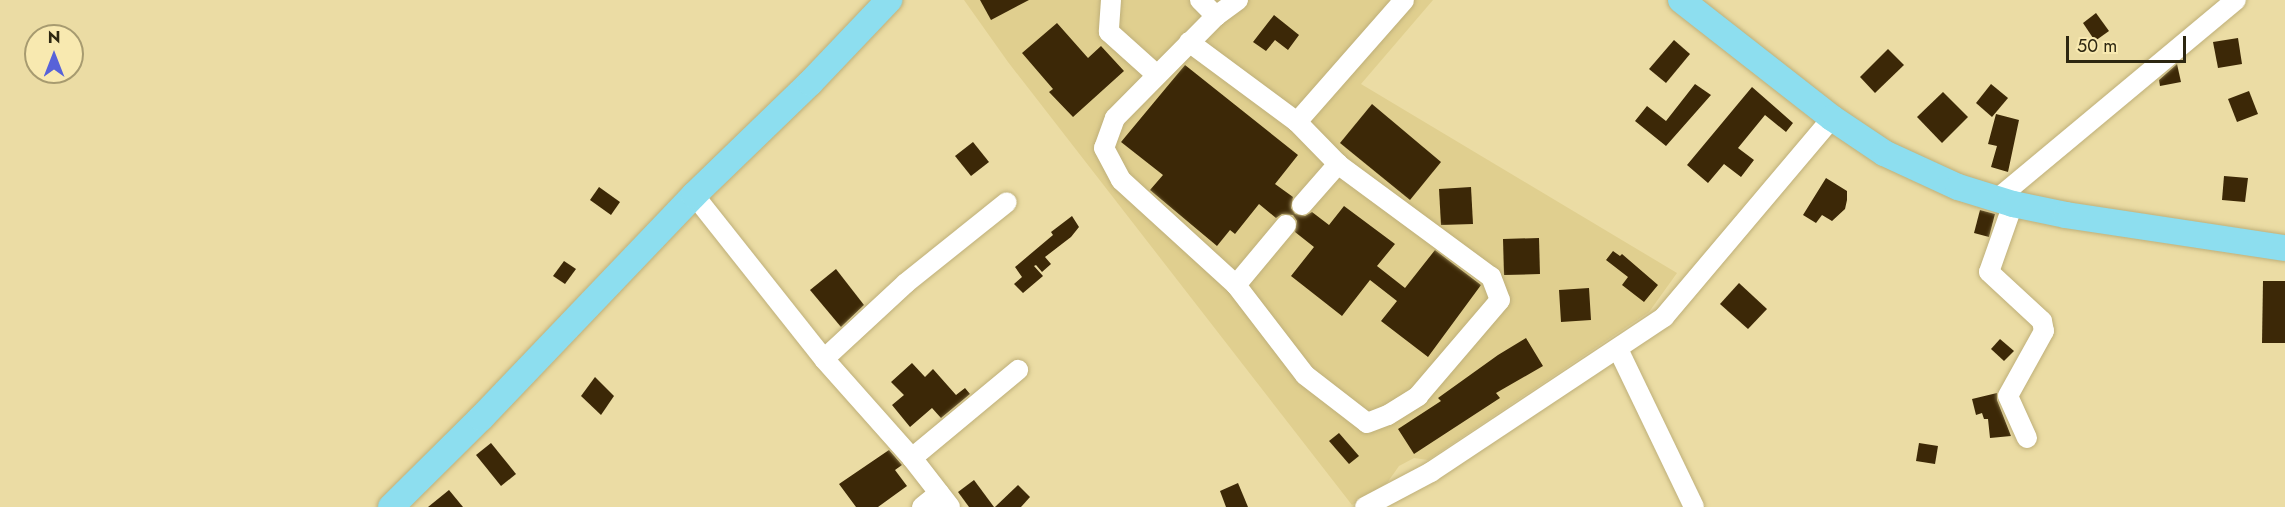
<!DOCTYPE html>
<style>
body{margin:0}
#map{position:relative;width:2285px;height:507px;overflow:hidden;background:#ebdca4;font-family:Jost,sans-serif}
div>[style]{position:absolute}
.built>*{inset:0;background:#e0cf8f}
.building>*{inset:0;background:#3c2807}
.roads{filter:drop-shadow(0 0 2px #beaf79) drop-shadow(0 0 2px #beaf79)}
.minor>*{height:20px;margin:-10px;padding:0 10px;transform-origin:10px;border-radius:10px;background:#fff}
.major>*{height:26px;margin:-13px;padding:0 13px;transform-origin:13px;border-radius:13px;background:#8ddeef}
span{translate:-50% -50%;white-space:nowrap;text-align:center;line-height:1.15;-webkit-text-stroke:6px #f8e9b0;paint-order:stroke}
.north{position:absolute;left:24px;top:24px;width:60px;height:60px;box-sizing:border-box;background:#f8e9b0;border:2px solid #a79b70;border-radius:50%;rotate:0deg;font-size:16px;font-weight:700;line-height:24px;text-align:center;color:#2d2711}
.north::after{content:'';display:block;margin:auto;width:21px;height:27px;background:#5762d9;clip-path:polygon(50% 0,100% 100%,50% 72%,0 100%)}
.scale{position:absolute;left:2066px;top:36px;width:120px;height:27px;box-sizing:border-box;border:3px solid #2d2711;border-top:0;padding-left:8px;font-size:18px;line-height:21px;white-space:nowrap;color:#2d2711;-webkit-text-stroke:4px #f8e9b0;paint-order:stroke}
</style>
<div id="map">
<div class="built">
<div style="clip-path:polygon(964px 0,1433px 0,1361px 84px,1677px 273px,1649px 312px,1428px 460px,1414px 458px,1399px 466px,1387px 483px,1352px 505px,1008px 62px)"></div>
</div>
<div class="building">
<div style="clip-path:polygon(980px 0,1029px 0,991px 20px)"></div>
<div style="clip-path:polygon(2096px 13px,2109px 31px,2095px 41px,2083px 23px)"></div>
<div style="clip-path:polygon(1274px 15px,1299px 35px,1288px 50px,1275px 40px,1266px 51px,1253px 42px)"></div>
<div style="clip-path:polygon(1057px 23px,1088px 58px,1101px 46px,1124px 71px,1073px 117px,1049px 92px,1053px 89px,1022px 53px)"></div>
<div style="clip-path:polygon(2238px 38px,2242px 64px,2218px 68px,2213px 42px)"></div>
<div style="clip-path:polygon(1674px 40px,1690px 54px,1666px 83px,1649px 69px)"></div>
<div style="clip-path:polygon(1888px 49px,1904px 65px,1875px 93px,1860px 77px)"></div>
<div style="clip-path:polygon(2177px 64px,2181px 82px,2160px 86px,2159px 80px)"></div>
<div style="clip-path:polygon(1185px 65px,1298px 155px,1275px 184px,1293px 197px,1291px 208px,1295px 214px,1305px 216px,1312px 212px,1329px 225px,1344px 206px,1395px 244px,1377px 266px,1405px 288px,1435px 250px,1481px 285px,1428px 357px,1381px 321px,1397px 301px,1370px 280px,1342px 316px,1291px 276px,1314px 247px,1295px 232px,1297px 221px,1293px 215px,1282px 214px,1276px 218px,1259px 204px,1235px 234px,1230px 230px,1217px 246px,1150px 190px,1163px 175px,1121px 142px)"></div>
<div style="clip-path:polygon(1695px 84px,1711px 95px,1666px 146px,1635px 121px,1647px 106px,1666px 121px)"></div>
<div style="clip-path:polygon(1991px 84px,2008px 98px,1992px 117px,1976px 103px)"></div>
<div style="clip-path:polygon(1752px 87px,1793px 123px,1786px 132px,1765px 115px,1738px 148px,1754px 160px,1741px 177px,1724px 164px,1708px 183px,1687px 165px)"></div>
<div style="clip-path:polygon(2249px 91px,2258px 114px,2237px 122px,2228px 99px)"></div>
<div style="clip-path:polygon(1943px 92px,1968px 117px,1942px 143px,1917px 117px)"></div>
<div style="clip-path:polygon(1372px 104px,1441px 162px,1410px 200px,1340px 143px)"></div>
<div style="clip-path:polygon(1996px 114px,2019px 120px,2008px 172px,1991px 167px,1997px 146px,1988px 144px)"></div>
<div style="clip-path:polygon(973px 142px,989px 162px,971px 176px,955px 156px)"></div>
<div style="clip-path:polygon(2224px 176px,2248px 178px,2245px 202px,2222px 200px)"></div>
<div style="clip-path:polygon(1826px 178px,1847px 191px,1847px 200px,1845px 209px,1832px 221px,1822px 215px,1816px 223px,1803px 215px)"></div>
<div style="clip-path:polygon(599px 187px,620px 202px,611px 215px,590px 200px)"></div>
<div style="clip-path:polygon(1471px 187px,1473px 224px,1441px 225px,1439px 189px)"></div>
<div style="clip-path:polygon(1980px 210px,1995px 214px,1989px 237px,1974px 233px)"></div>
<div style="clip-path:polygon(1072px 216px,1079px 227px,1071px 237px,1045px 257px,1051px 264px,1042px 272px,1036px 265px,1034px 266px,1043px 276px,1023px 293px,1014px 284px,1022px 277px,1015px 267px,1053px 235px,1051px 232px)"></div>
<div style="clip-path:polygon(1539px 238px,1540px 274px,1504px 275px,1503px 239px)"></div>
<div style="clip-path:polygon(1613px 251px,1620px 256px,1622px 254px,1658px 285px,1644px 302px,1622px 285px,1628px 277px,1606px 260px)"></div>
<div style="clip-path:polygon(564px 261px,576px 269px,565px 284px,553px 276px)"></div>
<div style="clip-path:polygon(836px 269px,864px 305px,841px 327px,810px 290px)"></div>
<div style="clip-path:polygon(2263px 281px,2285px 281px,2285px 343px,2262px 343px)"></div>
<div style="clip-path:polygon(1739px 283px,1767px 309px,1748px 329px,1720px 304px)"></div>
<div style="clip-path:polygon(1589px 288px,1591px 320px,1561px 322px,1559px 290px)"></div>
<div style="clip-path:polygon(1526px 338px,1543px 366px,1496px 393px,1500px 398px,1414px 454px,1398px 429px,1441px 401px,1438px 398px,1498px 355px)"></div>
<div style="clip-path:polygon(2000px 339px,2014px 351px,2004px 361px,1991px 349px)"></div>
<div style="clip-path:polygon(912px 363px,925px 377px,933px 369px,956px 395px,965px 388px,970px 394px,941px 418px,932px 408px,910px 427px,892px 405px,904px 395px,891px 382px)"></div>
<div style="clip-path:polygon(595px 377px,614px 396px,601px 415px,581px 396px)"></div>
<div style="clip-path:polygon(1997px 393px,1997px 400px,2011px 436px,1990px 438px,1988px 419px,1984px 419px,1982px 413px,1976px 415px,1972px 399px)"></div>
<div style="clip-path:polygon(1339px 433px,1359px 456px,1349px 464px,1329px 441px)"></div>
<div style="clip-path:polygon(491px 443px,516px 474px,501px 486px,476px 455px)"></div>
<div style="clip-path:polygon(1919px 443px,1938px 446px,1935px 464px,1916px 461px)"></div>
<div style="clip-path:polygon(889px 450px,902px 465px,895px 470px,907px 486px,878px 507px,856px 507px,839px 484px)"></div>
<div style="clip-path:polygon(974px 480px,994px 507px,969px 507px,958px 492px)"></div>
<div style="clip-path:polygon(1238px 483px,1248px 507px,1226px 507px,1220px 491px)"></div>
<div style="clip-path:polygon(1018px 485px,1030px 497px,1021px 507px,995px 507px)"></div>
<div style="clip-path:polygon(449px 490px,463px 507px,428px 507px)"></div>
</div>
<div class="roads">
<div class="minor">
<div style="left:1111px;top:0;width:32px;rotate:94deg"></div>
<div style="left:1109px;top:32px;width:64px;rotate:41.9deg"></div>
<div style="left:1200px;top:0;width:23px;rotate:45deg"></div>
<div style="left:1238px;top:0;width:27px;rotate:144deg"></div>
<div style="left:1216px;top:16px;width:144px;rotate:134.7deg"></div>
<div style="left:1115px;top:118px;width:32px;rotate:110deg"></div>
<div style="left:1104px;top:148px;width:36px;rotate:62deg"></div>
<div style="left:1121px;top:180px;width:156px;rotate:42.4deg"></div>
<div style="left:1236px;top:285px;width:113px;rotate:52.5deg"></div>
<div style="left:1305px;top:375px;width:78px;rotate:37.7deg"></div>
<div style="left:1367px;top:423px;width:22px;rotate:-21deg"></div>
<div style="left:1388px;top:415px;width:36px;rotate:-32deg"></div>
<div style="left:1418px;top:396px;width:126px;rotate:-49.5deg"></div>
<div style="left:1500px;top:300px;width:25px;rotate:-111deg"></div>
<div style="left:1491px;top:277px;width:190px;rotate:-143.6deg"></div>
<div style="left:1338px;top:164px;width:59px;rotate:-134.3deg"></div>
<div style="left:1189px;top:42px;width:134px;rotate:36.5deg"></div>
<div style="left:1297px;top:122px;width:162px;rotate:-48.7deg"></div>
<div style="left:694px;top:195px;width:209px;rotate:51.6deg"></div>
<div style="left:824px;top:359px;width:132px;rotate:48.4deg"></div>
<div style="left:912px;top:458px;width:62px;rotate:52.2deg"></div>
<div style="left:1997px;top:199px;width:311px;rotate:-39.8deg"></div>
<div style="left:2013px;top:204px;width:72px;rotate:109.4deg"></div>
<div style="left:1989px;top:272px;width:72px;rotate:42.8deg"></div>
<div style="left:2042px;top:321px;width:10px;rotate:79deg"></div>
<div style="left:2044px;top:331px;width:74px;rotate:119deg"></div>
<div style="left:2008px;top:396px;width:46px;rotate:65.7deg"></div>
<div style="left:1302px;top:205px;width:55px;rotate:-48.7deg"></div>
<div style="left:1236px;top:285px;width:78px;rotate:-50.2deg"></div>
<div style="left:1618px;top:349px;width:175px;rotate:64.3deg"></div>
<div style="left:824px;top:359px;width:112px;rotate:-42.8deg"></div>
<div style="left:906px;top:283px;width:129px;rotate:-38.7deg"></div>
<div style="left:912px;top:458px;width:138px;rotate:-39.7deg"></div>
<div style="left:922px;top:507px;width:22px;rotate:-39deg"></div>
<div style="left:1365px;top:507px;width:75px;rotate:-27.9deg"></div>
<div style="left:1431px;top:472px;width:280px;rotate:-33.6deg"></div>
<div style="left:1664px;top:317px;width:260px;rotate:-49.8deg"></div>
</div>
<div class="major">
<div style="left:1681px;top:0;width:192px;rotate:38deg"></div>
<div style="left:1832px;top:118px;width:63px;rotate:33.9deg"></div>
<div style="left:1884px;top:153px;width:81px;rotate:24.7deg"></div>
<div style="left:1958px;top:187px;width:58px;rotate:17.2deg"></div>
<div style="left:2013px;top:204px;width:54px;rotate:11.7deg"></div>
<div style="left:2066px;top:215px;width:221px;rotate:8.6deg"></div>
<div style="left:391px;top:507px;width:127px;rotate:-44.7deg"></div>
<div style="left:481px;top:418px;width:308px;rotate:-46.3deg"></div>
<div style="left:694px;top:195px;width:161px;rotate:-44deg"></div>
<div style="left:810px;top:83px;width:115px;rotate:-46.4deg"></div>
</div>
</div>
<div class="north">N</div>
<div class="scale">50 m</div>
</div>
